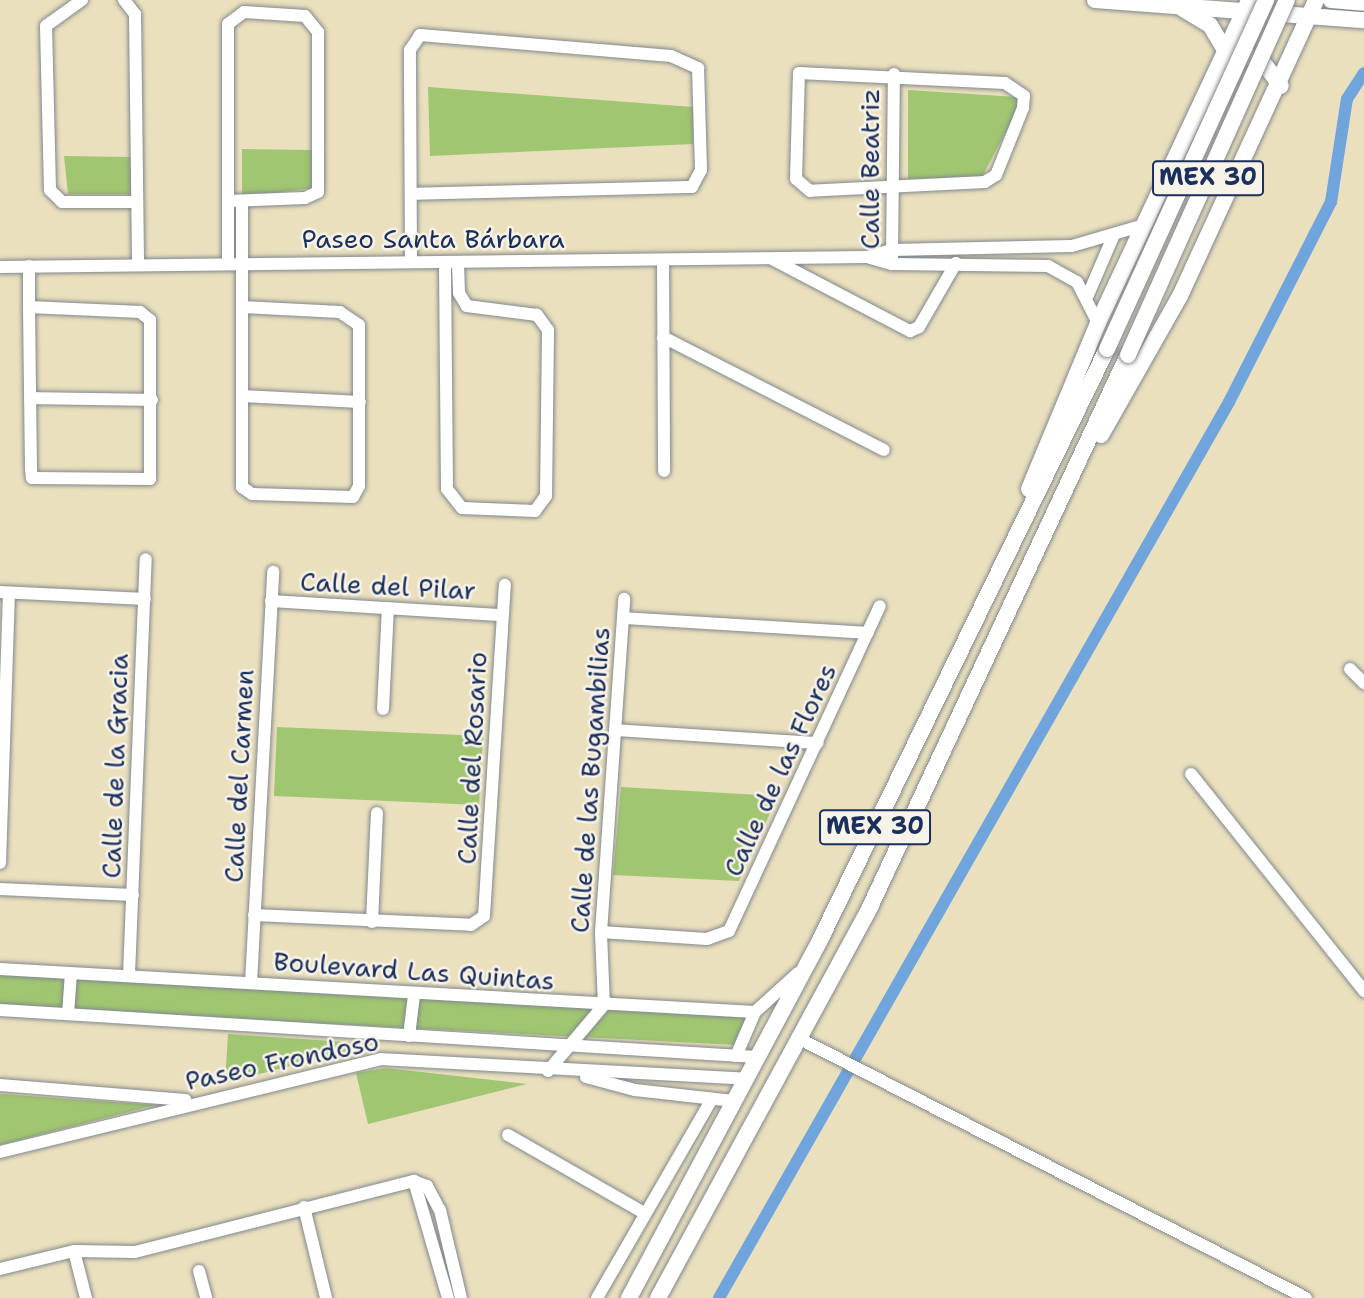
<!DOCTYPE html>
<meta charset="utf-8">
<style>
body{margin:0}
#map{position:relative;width:1364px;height:1298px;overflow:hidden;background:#eae0bd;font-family:"Shantell Sans",sans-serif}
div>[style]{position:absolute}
.green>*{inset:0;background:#a0c671}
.canal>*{height:12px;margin:-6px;padding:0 6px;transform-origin:6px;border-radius:6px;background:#70a4dc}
.roads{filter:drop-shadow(0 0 2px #82888e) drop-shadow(0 0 2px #82888e)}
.minor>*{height:12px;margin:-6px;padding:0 6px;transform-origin:6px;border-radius:6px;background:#fff}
.major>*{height:16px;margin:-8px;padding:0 8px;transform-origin:8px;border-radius:8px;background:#fff}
.bridges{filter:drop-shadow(0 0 2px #82888e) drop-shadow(0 0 2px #82888e)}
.major-bridge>*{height:16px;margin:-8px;padding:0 8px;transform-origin:8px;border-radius:8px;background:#fff}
span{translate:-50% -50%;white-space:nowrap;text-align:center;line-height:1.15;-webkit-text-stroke:5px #f7f3e8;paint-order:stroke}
.shield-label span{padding:2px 5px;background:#f7f3e8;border:2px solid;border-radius:5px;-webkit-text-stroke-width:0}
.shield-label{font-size:24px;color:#1b2f5e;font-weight:700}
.street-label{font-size:26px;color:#1b2f5e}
</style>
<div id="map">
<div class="green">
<div style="clip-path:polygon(428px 87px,693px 107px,693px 144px,430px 156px)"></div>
<div style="clip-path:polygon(908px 90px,1017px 97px,1018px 109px,982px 177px,908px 179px)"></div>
<div style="clip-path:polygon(242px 149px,313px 150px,313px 188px,242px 197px)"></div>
<div style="clip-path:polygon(64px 156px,132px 157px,132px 194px,68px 194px)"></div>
<div style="clip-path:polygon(277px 727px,483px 736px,479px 805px,274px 796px)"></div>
<div style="clip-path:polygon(621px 787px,778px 796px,739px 881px,613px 875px)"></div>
<div style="clip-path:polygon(0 973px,747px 1016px,737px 1045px,0 1007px)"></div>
<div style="clip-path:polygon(228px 1034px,374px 1044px,225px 1083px)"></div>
<div style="clip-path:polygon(386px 1068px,527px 1084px,368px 1124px,356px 1073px)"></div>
<div style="clip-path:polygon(0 1094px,155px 1105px,0 1145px)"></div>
</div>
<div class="canal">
<div style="left:719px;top:1298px;width:1031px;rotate:-60.35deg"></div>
<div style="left:1229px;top:402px;width:225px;rotate:-63deg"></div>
<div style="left:1331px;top:202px;width:104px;rotate:-81.2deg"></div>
<div style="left:1347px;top:99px;width:31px;rotate:-57deg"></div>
</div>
<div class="roads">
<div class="minor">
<div style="left:82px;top:0;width:44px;rotate:144.2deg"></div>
<div style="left:46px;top:26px;width:164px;rotate:88.6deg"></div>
<div style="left:50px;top:190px;width:17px;rotate:45deg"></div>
<div style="left:62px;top:202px;width:75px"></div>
<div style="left:124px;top:0;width:18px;rotate:52deg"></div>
<div style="left:135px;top:14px;width:251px;rotate:89.3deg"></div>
<div style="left:799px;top:73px;width:206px;rotate:2.8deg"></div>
<div style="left:1005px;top:83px;width:23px;rotate:34deg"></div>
<div style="left:1024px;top:96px;width:12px;rotate:95deg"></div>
<div style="left:1023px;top:108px;width:72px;rotate:111.9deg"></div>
<div style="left:996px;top:175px;width:13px;rotate:148deg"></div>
<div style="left:985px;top:182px;width:175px;rotate:177.1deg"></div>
<div style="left:810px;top:191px;width:18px;rotate:-139deg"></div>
<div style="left:796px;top:179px;width:106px;rotate:-88.4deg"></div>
<div style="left:242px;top:201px;width:286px;rotate:90deg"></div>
<div style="left:242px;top:487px;width:12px;rotate:35deg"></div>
<div style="left:252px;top:494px;width:101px;rotate:1.7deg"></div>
<div style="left:353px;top:497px;width:13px;rotate:-61deg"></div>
<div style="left:359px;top:486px;width:161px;rotate:-90deg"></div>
<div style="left:359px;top:325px;width:23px;rotate:-146deg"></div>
<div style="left:340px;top:312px;width:98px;rotate:-177.1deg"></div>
<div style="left:867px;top:257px;width:26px;rotate:16deg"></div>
<div style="left:892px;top:264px;width:156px;rotate:0.7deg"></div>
<div style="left:1048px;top:266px;width:33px;rotate:29deg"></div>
<div style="left:1077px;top:282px;width:46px;rotate:62.9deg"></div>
<div style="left:892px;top:257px;width:183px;rotate:-89.4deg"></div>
<div style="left:772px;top:259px;width:156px;rotate:27.6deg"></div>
<div style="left:910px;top:331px;width:10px;rotate:-24deg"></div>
<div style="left:919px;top:327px;width:74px;rotate:-60deg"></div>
<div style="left:663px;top:260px;width:211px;rotate:89.7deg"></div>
<div style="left:411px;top:262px;width:212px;rotate:-90.3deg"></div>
<div style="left:410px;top:50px;width:18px;rotate:-56deg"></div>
<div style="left:420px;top:35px;width:252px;rotate:4.8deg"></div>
<div style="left:671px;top:56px;width:30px;rotate:24deg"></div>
<div style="left:698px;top:68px;width:102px;rotate:88.3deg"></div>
<div style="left:701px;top:170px;width:19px;rotate:118deg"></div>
<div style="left:692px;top:187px;width:281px;rotate:178.6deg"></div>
<div style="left:445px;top:262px;width:227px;rotate:89.5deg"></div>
<div style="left:447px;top:489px;width:24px;rotate:52deg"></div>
<div style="left:462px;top:508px;width:73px;rotate:2.4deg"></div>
<div style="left:535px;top:511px;width:19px;rotate:-54deg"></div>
<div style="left:546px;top:496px;width:166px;rotate:-89.3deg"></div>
<div style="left:548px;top:330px;width:19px;rotate:-126deg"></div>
<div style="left:537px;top:315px;width:71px;rotate:-172.7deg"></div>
<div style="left:467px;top:306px;width:15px;rotate:-122deg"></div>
<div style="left:459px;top:293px;width:31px;rotate:-92deg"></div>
<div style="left:228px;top:263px;width:239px;rotate:-90deg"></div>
<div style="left:228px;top:24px;width:20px;rotate:-37deg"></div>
<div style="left:244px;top:12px;width:61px;rotate:3.8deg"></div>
<div style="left:305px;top:16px;width:21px;rotate:51deg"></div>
<div style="left:318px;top:32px;width:160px;rotate:90deg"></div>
<div style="left:318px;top:192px;width:14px;rotate:155deg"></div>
<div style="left:305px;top:198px;width:77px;rotate:177.8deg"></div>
<div style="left:29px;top:266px;width:41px;rotate:90deg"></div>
<div style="left:29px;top:307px;width:162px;rotate:89.3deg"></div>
<div style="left:31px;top:469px;width:9px;rotate:84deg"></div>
<div style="left:32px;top:478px;width:118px;rotate:0.5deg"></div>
<div style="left:150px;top:479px;width:159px;rotate:-90deg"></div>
<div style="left:150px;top:320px;width:13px;rotate:-141deg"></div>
<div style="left:140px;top:312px;width:111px;rotate:-177.4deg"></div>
<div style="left:0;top:267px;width:867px;rotate:-0.66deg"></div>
<div style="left:867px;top:257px;width:26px;rotate:-16deg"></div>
<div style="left:892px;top:250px;width:180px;rotate:-1.3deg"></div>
<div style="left:1072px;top:246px;width:75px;rotate:-16.3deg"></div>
<div style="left:1088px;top:295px;width:63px;rotate:-66.7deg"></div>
<div style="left:663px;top:337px;width:248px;rotate:27.1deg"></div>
<div style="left:242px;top:396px;width:118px;rotate:2.9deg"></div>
<div style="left:30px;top:398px;width:122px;rotate:0.9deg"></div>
<div style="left:0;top:592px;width:145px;rotate:2.8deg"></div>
<div style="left:271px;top:601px;width:232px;rotate:3.5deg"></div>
<div style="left:623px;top:618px;width:245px;rotate:3.5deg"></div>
<div style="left:1350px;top:669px;width:20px;rotate:45deg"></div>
<div style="left:383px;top:709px;width:101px;rotate:-87.2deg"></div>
<div style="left:615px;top:730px;width:203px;rotate:3.7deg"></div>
<div style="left:1191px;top:774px;width:278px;rotate:51.4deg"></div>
<div style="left:0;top:863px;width:270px;rotate:-88.1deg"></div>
<div style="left:0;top:889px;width:133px;rotate:2.6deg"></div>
<div style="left:254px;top:915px;width:217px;rotate:2.6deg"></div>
<div style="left:471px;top:925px;width:16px;rotate:-35deg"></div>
<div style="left:484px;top:916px;width:332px;rotate:-86.4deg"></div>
<div style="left:372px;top:922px;width:109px;rotate:-87.4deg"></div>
<div style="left:601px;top:932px;width:106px;rotate:3.8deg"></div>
<div style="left:707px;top:939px;width:23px;rotate:-20deg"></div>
<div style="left:729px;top:931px;width:358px;rotate:-65.1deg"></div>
<div style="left:0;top:969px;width:756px;rotate:3.26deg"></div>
<div style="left:755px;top:1012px;width:58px;rotate:-42.2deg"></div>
<div style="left:129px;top:975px;width:416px;rotate:-87.7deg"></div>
<div style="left:251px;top:983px;width:412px;rotate:-86.9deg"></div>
<div style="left:0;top:1010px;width:758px;rotate:3.55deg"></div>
<div style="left:68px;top:1014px;width:41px;rotate:-85.8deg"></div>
<div style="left:409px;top:1036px;width:41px;rotate:-83deg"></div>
<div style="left:802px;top:1040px;width:566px;rotate:27.11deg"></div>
<div style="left:736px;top:1056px;width:48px;rotate:-66.6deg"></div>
<div style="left:548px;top:1071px;width:87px;rotate:-49.7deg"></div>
<div style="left:604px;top:1005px;width:73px;rotate:-92.4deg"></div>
<div style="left:601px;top:932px;width:334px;rotate:-86deg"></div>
<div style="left:586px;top:1077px;width:51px;rotate:14.9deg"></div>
<div style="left:635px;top:1090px;width:99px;rotate:6.4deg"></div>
<div style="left:0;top:1085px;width:186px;rotate:4.6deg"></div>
<div style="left:508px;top:1135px;width:157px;rotate:29.8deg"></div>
<div style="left:0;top:1152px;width:392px;rotate:-13.7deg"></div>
<div style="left:381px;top:1059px;width:365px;rotate:3.1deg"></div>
<div style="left:414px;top:1181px;width:122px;rotate:73.8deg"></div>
<div style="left:304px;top:1207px;width:94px;rotate:76.4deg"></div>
<div style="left:74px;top:1251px;width:49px;rotate:75.7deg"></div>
<div style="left:0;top:1269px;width:76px;rotate:-13.7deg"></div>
<div style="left:74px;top:1251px;width:61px;rotate:0.9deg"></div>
<div style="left:135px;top:1252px;width:288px;rotate:-14.3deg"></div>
<div style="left:414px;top:1181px;width:14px;rotate:21deg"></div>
<div style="left:427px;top:1186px;width:27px;rotate:62deg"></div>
<div style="left:440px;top:1210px;width:90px;rotate:76.6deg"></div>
<div style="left:199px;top:1271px;width:28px;rotate:75deg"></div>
<div style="left:597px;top:1298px;width:230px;rotate:-60deg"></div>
</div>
<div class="major">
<div style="left:1095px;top:0;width:270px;rotate:4.3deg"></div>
<div style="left:1331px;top:0;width:33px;rotate:5deg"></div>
<div style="left:1183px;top:9px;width:31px;rotate:31deg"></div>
<div style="left:1210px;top:25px;width:33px;rotate:59deg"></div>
<div style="left:1230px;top:58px;width:29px;rotate:-2deg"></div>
<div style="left:1259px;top:57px;width:36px;rotate:53deg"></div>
<div style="left:1101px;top:435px;width:160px;rotate:-60.4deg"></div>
<div style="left:1180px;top:296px;width:326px;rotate:-65.3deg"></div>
<div style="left:1029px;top:489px;width:180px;rotate:-67.4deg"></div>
<div style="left:1098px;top:323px;width:357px;rotate:-64.9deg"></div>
<div style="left:629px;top:1298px;width:408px;rotate:-61.9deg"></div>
<div style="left:821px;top:938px;width:655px;rotate:-64.1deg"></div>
<div style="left:658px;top:1298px;width:445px;rotate:-61.5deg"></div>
<div style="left:870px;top:907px;width:609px;rotate:-64.95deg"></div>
</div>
</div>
<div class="bridges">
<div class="major-bridge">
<div style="left:1107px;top:349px;width:384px;rotate:-65.5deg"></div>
<div style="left:1128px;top:355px;width:389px;rotate:-65.9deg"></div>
</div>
</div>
<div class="shield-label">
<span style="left:1208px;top:178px">MEX 30</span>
<span style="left:875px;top:827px">MEX 30</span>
</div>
<div class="street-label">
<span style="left:870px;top:169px;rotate:-90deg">Calle Beatriz</span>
<span style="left:433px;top:239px">Paseo Santa Bárbara</span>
<span style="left:388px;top:586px;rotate:3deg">Calle del Pilar</span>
<span style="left:472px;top:758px;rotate:-87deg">Calle del Rosario</span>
<span style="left:115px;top:766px;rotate:-88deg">Calle de la Gracia</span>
<span style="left:780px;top:770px;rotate:-65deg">Calle de las Flores</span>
<span style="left:239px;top:776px;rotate:-87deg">Calle del Carmen</span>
<span style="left:590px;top:780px;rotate:-86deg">Calle de las Bugambilias</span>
<span style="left:414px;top:971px;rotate:4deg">Boulevard Las Quintas</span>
<span style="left:282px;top:1061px;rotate:-12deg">Paseo Frondoso</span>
</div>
</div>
